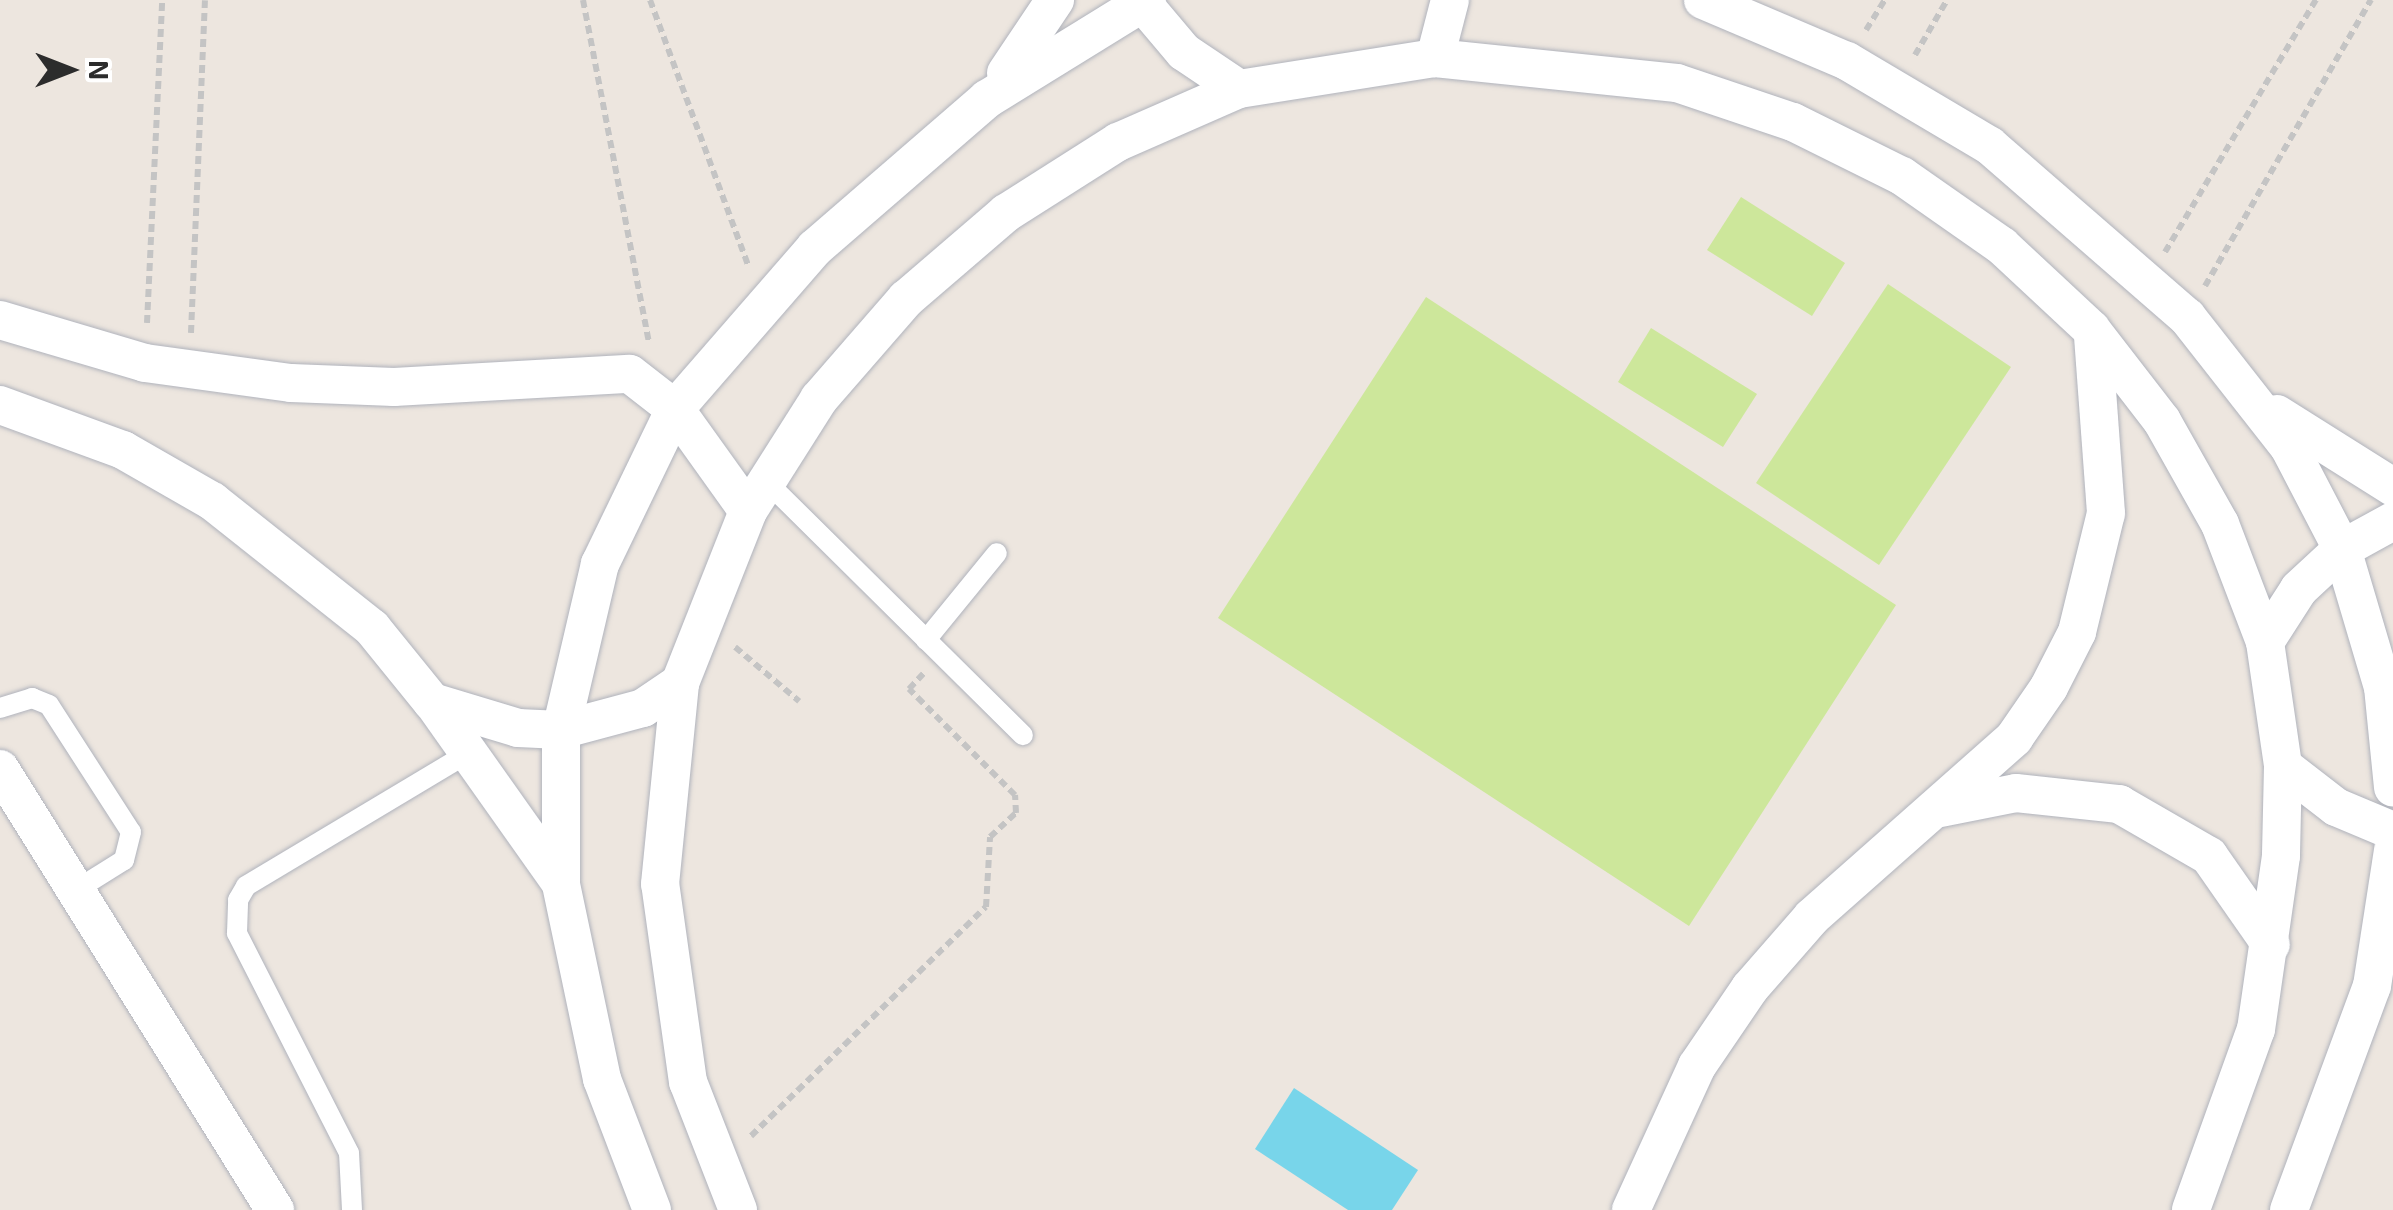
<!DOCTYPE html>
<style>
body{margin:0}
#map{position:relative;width:2393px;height:1210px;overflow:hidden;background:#ede6df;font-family:"Exo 2",sans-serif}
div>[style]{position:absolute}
.pitch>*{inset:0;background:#cde79b}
.water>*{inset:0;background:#78d5ea}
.path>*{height:6px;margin-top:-3px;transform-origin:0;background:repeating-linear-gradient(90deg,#c4c4c4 0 8px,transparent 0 13px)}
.roads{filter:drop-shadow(0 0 2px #b0b3bc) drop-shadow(0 0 2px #b0b3bc)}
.lane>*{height:20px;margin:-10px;padding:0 10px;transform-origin:10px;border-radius:10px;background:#fff}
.street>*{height:38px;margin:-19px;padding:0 19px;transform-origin:19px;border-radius:19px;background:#fff}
span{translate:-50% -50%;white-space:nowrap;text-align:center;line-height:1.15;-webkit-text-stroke:10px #fff;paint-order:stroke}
.north{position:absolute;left:20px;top:20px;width:100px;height:100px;-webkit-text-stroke:8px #fff;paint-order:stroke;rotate:90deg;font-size:28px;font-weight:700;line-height:40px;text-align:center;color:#2c2c2c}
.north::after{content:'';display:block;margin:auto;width:35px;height:45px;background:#2c2c2c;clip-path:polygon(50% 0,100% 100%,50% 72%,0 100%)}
</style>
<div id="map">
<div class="pitch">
<div style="clip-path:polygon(1741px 197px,1845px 263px,1812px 316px,1707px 250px)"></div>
<div style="clip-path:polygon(1888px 284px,2011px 367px,1879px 565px,1756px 483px)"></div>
<div style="clip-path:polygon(1426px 297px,1896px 605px,1689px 926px,1218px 618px)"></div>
<div style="clip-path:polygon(1651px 328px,1757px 394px,1723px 447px,1618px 382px)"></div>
</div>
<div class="water">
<div style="clip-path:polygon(1294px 1088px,1418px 1170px,1392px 1210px,1348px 1210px,1255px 1149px)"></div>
</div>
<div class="path">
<div style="left:583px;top:0;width:348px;rotate:79.1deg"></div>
<div style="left:650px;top:0;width:283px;rotate:69.7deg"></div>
<div style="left:1866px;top:30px;width:36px;rotate:-58deg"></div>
<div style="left:1915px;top:55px;width:64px;rotate:-59.8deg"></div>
<div style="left:2165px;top:252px;width:294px;rotate:-59.1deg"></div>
<div style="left:2205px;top:286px;width:331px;rotate:-59.9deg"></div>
<div style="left:147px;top:323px;width:323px;rotate:-87.3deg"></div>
<div style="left:191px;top:333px;width:333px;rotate:-87.6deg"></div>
<div style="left:735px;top:647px;width:84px;rotate:40.2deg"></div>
<div style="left:751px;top:1136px;width:328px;rotate:-44.3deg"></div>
<div style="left:986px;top:907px;width:70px;rotate:-86.7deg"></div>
<div style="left:990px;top:837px;width:35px;rotate:-43deg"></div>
<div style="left:1016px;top:813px;width:18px;rotate:-93deg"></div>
<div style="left:1015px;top:795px;width:150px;rotate:-135deg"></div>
<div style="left:909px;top:689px;width:21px;rotate:-47deg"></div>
</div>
<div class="roads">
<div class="lane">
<div style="left:767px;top:482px;width:360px;rotate:44.7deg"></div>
<div style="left:926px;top:640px;width:112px;rotate:-50.8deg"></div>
<div style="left:0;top:708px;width:34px;rotate:-17deg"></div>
<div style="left:32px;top:698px;width:18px;rotate:22deg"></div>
<div style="left:49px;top:705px;width:151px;rotate:57.2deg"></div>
<div style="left:131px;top:832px;width:29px;rotate:104deg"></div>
<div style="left:124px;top:860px;width:57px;rotate:148deg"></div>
<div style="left:352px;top:1210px;width:57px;rotate:-93deg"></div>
<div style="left:349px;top:1153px;width:247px;rotate:-117deg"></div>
<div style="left:237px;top:933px;width:33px;rotate:-88deg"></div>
<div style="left:238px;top:900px;width:16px;rotate:-60deg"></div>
<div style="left:246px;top:886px;width:265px;rotate:-30.9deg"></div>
</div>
<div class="street">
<div style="left:1140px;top:0;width:68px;rotate:49.8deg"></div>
<div style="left:1184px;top:52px;width:66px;rotate:33.9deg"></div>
<div style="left:1703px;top:0;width:156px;rotate:23deg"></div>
<div style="left:1847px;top:61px;width:166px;rotate:30.7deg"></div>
<div style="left:1990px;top:146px;width:261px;rotate:41deg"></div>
<div style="left:2187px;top:317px;width:165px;rotate:51.9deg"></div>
<div style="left:2289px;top:447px;width:115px;rotate:62.5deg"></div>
<div style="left:2342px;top:549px;width:144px;rotate:73.5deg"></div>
<div style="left:2383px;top:687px;width:101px;rotate:84.3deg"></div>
<div style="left:1435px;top:58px;width:60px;rotate:-75.5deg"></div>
<div style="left:1006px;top:73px;width:88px;rotate:-56.1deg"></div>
<div style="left:0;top:320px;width:151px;rotate:16.5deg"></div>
<div style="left:145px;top:363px;width:147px;rotate:7.8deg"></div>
<div style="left:291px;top:383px;width:103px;rotate:2.2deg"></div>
<div style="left:394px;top:387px;width:236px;rotate:-3.2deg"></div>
<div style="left:630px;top:374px;width:57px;rotate:37.9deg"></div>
<div style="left:675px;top:409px;width:125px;rotate:54.4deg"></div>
<div style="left:0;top:405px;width:131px;rotate:20.1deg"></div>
<div style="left:123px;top:450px;width:103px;rotate:29.8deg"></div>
<div style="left:212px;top:501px;width:204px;rotate:38.4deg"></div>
<div style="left:372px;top:628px;width:95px;rotate:51deg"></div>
<div style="left:432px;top:702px;width:90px;rotate:16.8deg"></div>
<div style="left:518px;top:728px;width:43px;rotate:2.7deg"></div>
<div style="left:561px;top:730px;width:85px;rotate:-15deg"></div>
<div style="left:643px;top:708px;width:45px;rotate:-34deg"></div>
<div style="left:2277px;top:414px;width:137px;rotate:32.2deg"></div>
<div style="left:2265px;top:642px;width:63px;rotate:-57.3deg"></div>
<div style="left:2299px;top:589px;width:59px;rotate:-42.9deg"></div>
<div style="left:2342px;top:549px;width:58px;rotate:-28.8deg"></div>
<div style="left:434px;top:704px;width:214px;rotate:54.7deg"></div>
<div style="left:2283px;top:766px;width:67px;rotate:37.7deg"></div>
<div style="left:2336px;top:807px;width:62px;rotate:22.8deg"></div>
<div style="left:0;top:769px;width:520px;rotate:58.05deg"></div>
<div style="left:1940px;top:808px;width:77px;rotate:-11.2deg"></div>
<div style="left:2016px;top:793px;width:104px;rotate:6.1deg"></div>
<div style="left:2119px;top:804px;width:104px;rotate:30deg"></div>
<div style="left:2209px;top:856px;width:108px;rotate:55.1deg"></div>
<div style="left:652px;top:1210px;width:140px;rotate:-110.9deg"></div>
<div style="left:602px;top:1079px;width:199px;rotate:-101.9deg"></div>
<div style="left:561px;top:884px;width:154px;rotate:-90deg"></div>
<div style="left:561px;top:730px;width:171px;rotate:-76.8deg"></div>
<div style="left:600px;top:564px;width:172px;rotate:-64.2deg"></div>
<div style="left:675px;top:409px;width:213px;rotate:-49deg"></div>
<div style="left:815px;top:248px;width:228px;rotate:-40.9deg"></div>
<div style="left:987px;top:99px;width:188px;rotate:-31.7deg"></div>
<div style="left:738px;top:1210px;width:137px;rotate:-111.3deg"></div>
<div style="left:688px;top:1082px;width:200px;rotate:-98deg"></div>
<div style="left:660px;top:884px;width:202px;rotate:-84.3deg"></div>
<div style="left:680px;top:683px;width:185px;rotate:-68.4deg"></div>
<div style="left:748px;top:511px;width:133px;rotate:-57.6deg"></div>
<div style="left:819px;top:399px;width:133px;rotate:-49deg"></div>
<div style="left:906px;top:299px;width:132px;rotate:-40.7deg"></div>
<div style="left:1006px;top:213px;width:133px;rotate:-32.4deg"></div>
<div style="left:1118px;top:142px;width:132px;rotate:-23.7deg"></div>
<div style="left:1239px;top:89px;width:198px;rotate:-9deg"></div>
<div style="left:1435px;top:58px;width:243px;rotate:5.9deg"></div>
<div style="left:1677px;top:83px;width:122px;rotate:18.6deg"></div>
<div style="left:1793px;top:122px;width:122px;rotate:26.4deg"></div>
<div style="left:1902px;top:176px;width:122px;rotate:35deg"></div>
<div style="left:2002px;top:246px;width:122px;rotate:43deg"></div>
<div style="left:2091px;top:329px;width:116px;rotate:52.3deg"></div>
<div style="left:2162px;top:421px;width:118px;rotate:60.6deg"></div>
<div style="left:2220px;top:524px;width:126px;rotate:69.1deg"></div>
<div style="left:2265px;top:642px;width:125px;rotate:81.7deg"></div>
<div style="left:2283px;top:766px;width:90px;rotate:91.3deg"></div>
<div style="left:2281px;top:856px;width:175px;rotate:98.2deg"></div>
<div style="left:2256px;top:1029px;width:192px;rotate:109.8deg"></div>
<div style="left:1631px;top:1210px;width:158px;rotate:-65.4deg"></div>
<div style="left:1697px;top:1066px;width:94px;rotate:-55.8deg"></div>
<div style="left:1750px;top:988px;width:94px;rotate:-48.9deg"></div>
<div style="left:1812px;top:917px;width:270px;rotate:-41.5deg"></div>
<div style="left:2014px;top:738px;width:62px;rotate:-55.5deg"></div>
<div style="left:2049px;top:687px;width:62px;rotate:-63deg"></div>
<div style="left:2077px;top:632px;width:122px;rotate:-76.3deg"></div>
<div style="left:2106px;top:513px;width:177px;rotate:-94.2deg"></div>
<div style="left:2289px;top:1210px;width:239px;rotate:-69.7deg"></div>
<div style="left:2372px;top:986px;width:137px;rotate:-81.2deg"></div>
</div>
</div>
<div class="north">N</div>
</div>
